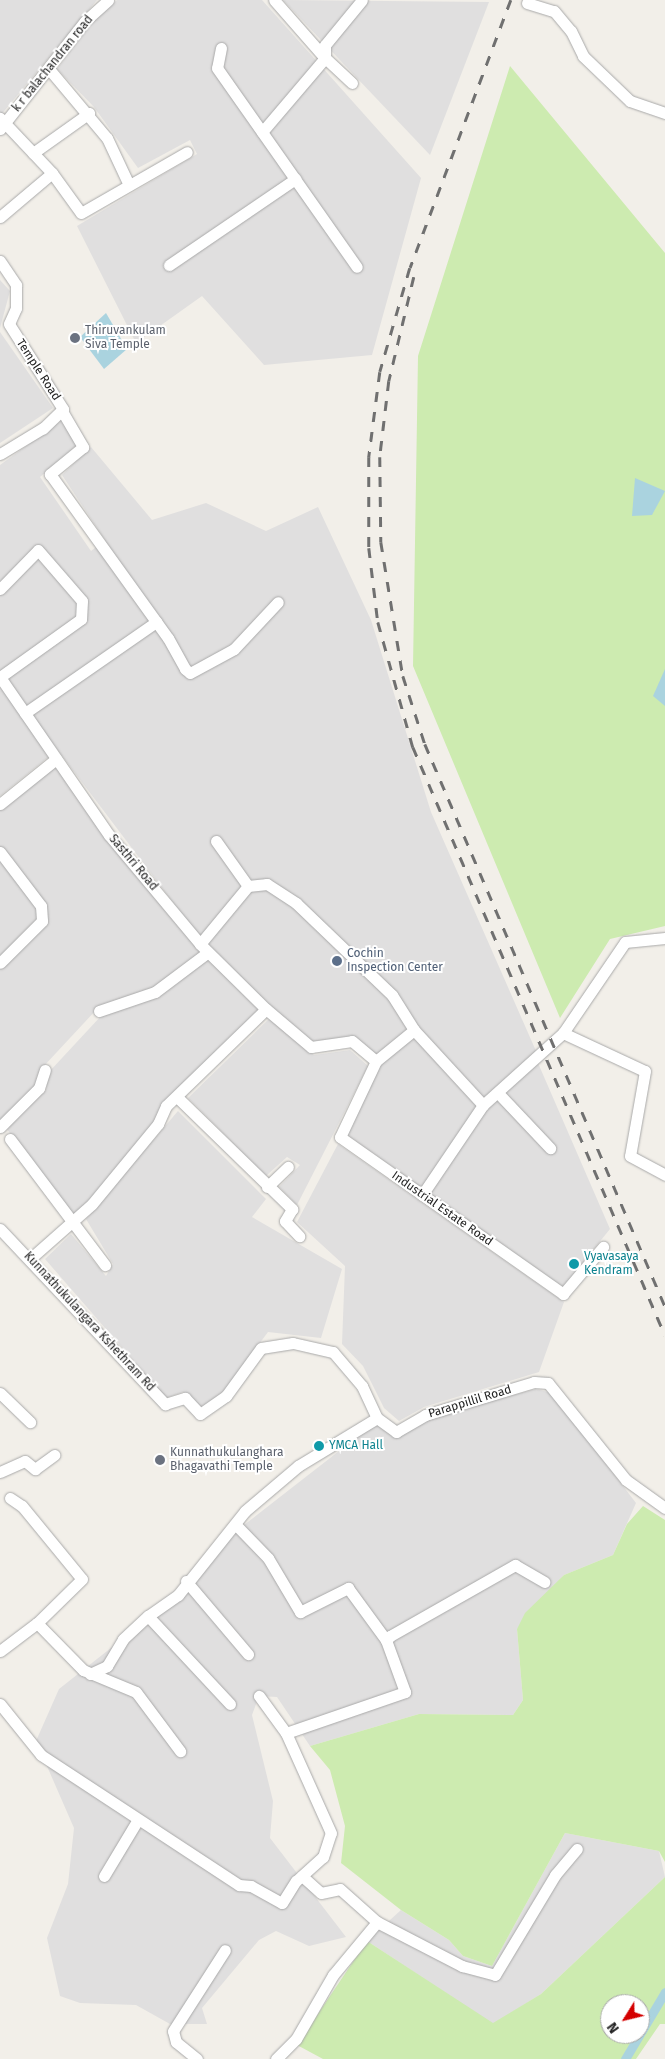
<!DOCTYPE html>
<style>
body{margin:0}
#map{position:relative;width:665px;height:2059px;overflow:hidden;background:#f2efe9;font-family:"Fira Sans",sans-serif}
div>[style]{position:absolute}
.residential>*{inset:0;background:#e0dfdf}
.grass>*{inset:0;background:#cdebb0}
.water>*{inset:0;background:#aad3df}
.canal>*{height:9px;margin:-4.5px;padding:0 4.5px;transform-origin:4.5px;border-radius:4.5px;background:#aad3df}
.roads{filter:drop-shadow(0 0 1px #a9a9a9) drop-shadow(0 0 1px #a9a9a9)}
.minor>*{height:11px;margin:-5.5px;padding:0 5.5px;transform-origin:5.5px;border-radius:5.5px;background:#fff}
.rail>*{height:2.5px;margin-top:-1.25px;transform-origin:0;background:repeating-linear-gradient(90deg,#707070 0 10px,transparent 0 20px)}
.dots>*{width:14px;height:14px;translate:-50% -50%;box-sizing:border-box;border:2px solid #fff;border-radius:50%}
span{translate:-50% -50%;white-space:nowrap;text-align:center;line-height:1.15;-webkit-text-stroke:4px #fff;paint-order:stroke}
.street-label{font-size:12px;color:#222}
.worship-label{font-size:12px;color:#5b616d}
.left{translate:0 -50%;text-align:left}
.service-label{font-size:12px;color:#4e5e75}
.culture-label{font-size:12px;color:#0d838f}
.north{position:absolute;left:600px;top:1994px;width:50px;height:50px;box-sizing:border-box;background:#fff;border:1px solid #a7a7a7;border-radius:50%;rotate:234deg;font-size:14px;font-weight:700;line-height:20px;text-align:center;color:#222}
.north::after{content:'';display:block;margin:auto;width:18px;height:22px;background:#d40000;clip-path:polygon(50% 0,100% 100%,50% 72%,0 100%)}
</style>
<div id="map">
<div class="residential">
<div style="clip-path:polygon(0 0,97px 0,0 116px)"></div>
<div style="clip-path:polygon(117px 0,262px 0,421px 178px,372px 355px,264px 365px,202px 296px,136px 343px,77px 226px,197px 154px,190px 140px,138px 168px,94px 107px,57px 69px,89px 26px)"></div>
<div style="clip-path:polygon(283px 0,489px 2px,430px 155px)"></div>
<div style="clip-path:polygon(0 280px,10px 291px,0 328px)"></div>
<div style="clip-path:polygon(0 332px,53px 408px,0 443px)"></div>
<div style="clip-path:polygon(61px 421px,77px 445px,40px 477px,91px 551px,105px 540px,62px 475px,91px 447px,152px 520px,206px 503px,266px 531px,318px 507px,371px 620px,431px 812px,536px 1051px,483px 1102px,415px 1029px,394px 993px,266px 882px,248px 886px,200px 938px,0 674px,0 465px)"></div>
<div style="clip-path:polygon(0 682px,51px 755px,0 796px)"></div>
<div style="clip-path:polygon(55px 763px,203px 951px,154px 989px,97px 1009px,43px 1067px,37px 1085px,0 1124px,0 807px)"></div>
<div style="clip-path:polygon(266px 886px,295px 904px,390px 996px,411px 1029px,376px 1058px,352px 1038px,311px 1043px,203px 944px,248px 888px)"></div>
<div style="clip-path:polygon(207px 958px,260px 1008px,75px 1217px,6px 1128px,46px 1090px,49px 1072px,101px 1016px)"></div>
<div style="clip-path:polygon(270px 1018px,314px 1055px,350px 1050px,368px 1066px,297px 1205px,279px 1187px,300px 1165px,287px 1157px,266px 1176px,188px 1098px)"></div>
<div style="clip-path:polygon(414px 1036px,481px 1111px,538px 1063px,610px 1229px,563px 1287px,347px 1135px,380px 1065px)"></div>
<div style="clip-path:polygon(178px 1111px,266px 1199px,252px 1217px,342px 1269px,321px 1338px,268px 1332px,223px 1392px,200px 1408px,183px 1392px,166px 1398px,45px 1259px,71px 1234px,106px 1276px,113px 1264px,86px 1219px)"></div>
<div style="clip-path:polygon(338px 1144px,564px 1302px,539px 1372px,424px 1407px,399px 1421px,384px 1408px,363px 1366px,342px 1344px,345px 1266px,297px 1222px)"></div>
<div style="clip-path:polygon(536px 1389px,552px 1393px,636px 1503px,613px 1555px,564px 1575px,517px 1629px,523px 1700px,513px 1715px,419px 1714px,310px 1746px,277px 1697px,259px 1696px,252px 1715px,273px 1801px,270px 1838px,346px 1937px,309px 1946px,276px 1931px,259px 1940px,202px 2008px,207px 2024px,170px 2024px,136px 2005px,80px 2003px,60px 1996px,47px 1938px,68px 1884px,74px 1828px,36px 1741px,59px 1689px,178px 1595px,226px 1539px,375px 1423px,395px 1436px,428px 1418px)"></div>
<div style="clip-path:polygon(565px 1833px,659px 1851px,665px 1877px,541px 1994px,493px 2024px,367px 1941px,401px 1910px,449px 1940px,463px 1956px,492px 1966px)"></div>
</div>
<div class="grass">
<div style="clip-path:polygon(510px 66px,665px 253px,665px 926px,610px 939px,560px 1018px,413px 666px,418px 356px)"></div>
<div style="clip-path:polygon(643px 1506px,665px 1520px,665px 1862px,659px 1851px,565px 1833px,492px 1966px,463px 1956px,449px 1940px,401px 1910px,341px 1863px,345px 1826px,330px 1770px,310px 1746px,419px 1714px,513px 1715px,523px 1700px,517px 1629px,525px 1613px,564px 1575px,613px 1555px,627px 1524px)"></div>
<div style="clip-path:polygon(evenodd,665px 1877px,665px 2024px,660px 2024px,636px 2059px,323px 2059px,297px 2045px,367px 1941px,493px 2023px,541px 1994px,665px 1877px,610px 2004px,640px 2004px,640px 2034px,610px 2034px,610px 2004px)"></div>
</div>
<div class="water">
<div style="clip-path:polygon(106px 313px,127px 349px,104px 369px,80px 337px)"></div>
<div style="clip-path:polygon(635px 478px,665px 491px,652px 515px,632px 516px)"></div>
<div style="clip-path:polygon(665px 669px,665px 706px,653px 696px)"></div>
</div>
<div class="canal">
<div style="left:625px;top:2059px;width:78px;rotate:-59.2deg"></div>
</div>
<div class="roads">
<div class="minor">
<div style="left:527px;top:3px;width:28px;rotate:17deg"></div>
<div style="left:554px;top:11px;width:26px;rotate:50deg"></div>
<div style="left:571px;top:31px;width:28px;rotate:64deg"></div>
<div style="left:583px;top:56px;width:65px;rotate:43.8deg"></div>
<div style="left:630px;top:101px;width:37px;rotate:19deg"></div>
<div style="left:221px;top:48px;width:20px;rotate:101deg"></div>
<div style="left:217px;top:68px;width:243px;rotate:54.9deg"></div>
<div style="left:49px;top:69px;width:90px;rotate:50deg"></div>
<div style="left:107px;top:138px;width:52px;rotate:64.9deg"></div>
<div style="left:352px;top:83px;width:37px;rotate:-137deg"></div>
<div style="left:325px;top:58px;width:13px;rotate:-90deg"></div>
<div style="left:325px;top:45px;width:58px;rotate:-50.6deg"></div>
<div style="left:0;top:129px;width:137px;rotate:-51.8deg"></div>
<div style="left:85px;top:21px;width:31px;rotate:-42deg"></div>
<div style="left:262px;top:132px;width:97px;rotate:-49.6deg"></div>
<div style="left:325px;top:58px;width:77px;rotate:-131.3deg"></div>
<div style="left:33px;top:153px;width:69px;rotate:-35.5deg"></div>
<div style="left:52px;top:173px;width:49px;rotate:54.1deg"></div>
<div style="left:81px;top:213px;width:122px;rotate:-29.9deg"></div>
<div style="left:0;top:217px;width:68px;rotate:-40.2deg"></div>
<div style="left:52px;top:173px;width:76px;rotate:-133.4deg"></div>
<div style="left:0;top:261px;width:29px;rotate:56deg"></div>
<div style="left:16px;top:285px;width:23px;rotate:90deg"></div>
<div style="left:16px;top:308px;width:17px;rotate:114deg"></div>
<div style="left:9px;top:324px;width:101px;rotate:57.6deg"></div>
<div style="left:63px;top:409px;width:28px;rotate:136deg"></div>
<div style="left:43px;top:428px;width:50px;rotate:148.8deg"></div>
<div style="left:169px;top:265px;width:153px;rotate:-34.3deg"></div>
<div style="left:62px;top:411px;width:42px;rotate:59.7deg"></div>
<div style="left:83px;top:447px;width:43px;rotate:140.7deg"></div>
<div style="left:50px;top:474px;width:202px;rotate:54.3deg"></div>
<div style="left:168px;top:638px;width:35px;rotate:61deg"></div>
<div style="left:185px;top:669px;width:6px;rotate:39deg"></div>
<div style="left:190px;top:673px;width:50px;rotate:-28.6deg"></div>
<div style="left:234px;top:649px;width:64px;rotate:-46.9deg"></div>
<div style="left:0;top:589px;width:54px;rotate:-45.7deg"></div>
<div style="left:38px;top:550px;width:67px;rotate:49.2deg"></div>
<div style="left:82px;top:601px;width:18px;rotate:93deg"></div>
<div style="left:81px;top:619px;width:100px;rotate:144.4deg"></div>
<div style="left:0;top:677px;width:192px;rotate:55.4deg"></div>
<div style="left:109px;top:835px;width:142px;rotate:50.1deg"></div>
<div style="left:200px;top:944px;width:93px;rotate:44.6deg"></div>
<div style="left:25px;top:713px;width:160px;rotate:-34.8deg"></div>
<div style="left:0;top:804px;width:72px;rotate:-38.8deg"></div>
<div style="left:216px;top:841px;width:55px;rotate:54.6deg"></div>
<div style="left:0;top:852px;width:68px;rotate:52.8deg"></div>
<div style="left:41px;top:906px;width:15px;rotate:86deg"></div>
<div style="left:42px;top:921px;width:59px;rotate:135deg"></div>
<div style="left:200px;top:944px;width:75px;rotate:-50.4deg"></div>
<div style="left:248px;top:886px;width:19px;rotate:-6deg"></div>
<div style="left:267px;top:884px;width:35px;rotate:33deg"></div>
<div style="left:296px;top:903px;width:133px;rotate:43.8deg"></div>
<div style="left:392px;top:995px;width:41px;rotate:57.8deg"></div>
<div style="left:414px;top:1030px;width:102px;rotate:47.4deg"></div>
<div style="left:483px;top:1105px;width:108px;rotate:-42deg"></div>
<div style="left:563px;top:1033px;width:110px;rotate:-55.7deg"></div>
<div style="left:625px;top:942px;width:40px;rotate:-5.7deg"></div>
<div style="left:99px;top:1011px;width:59px;rotate:-18.7deg"></div>
<div style="left:155px;top:992px;width:66px;rotate:-37deg"></div>
<div style="left:563px;top:1033px;width:90px;rotate:24.9deg"></div>
<div style="left:645px;top:1071px;width:86px;rotate:100deg"></div>
<div style="left:630px;top:1156px;width:40px;rotate:28deg"></div>
<div style="left:376px;top:1061px;width:84px;rotate:115.3deg"></div>
<div style="left:340px;top:1137px;width:273px;rotate:35.1deg"></div>
<div style="left:563px;top:1294px;width:62px;rotate:-49.6deg"></div>
<div style="left:498px;top:1093px;width:76px;rotate:46.6deg"></div>
<div style="left:177px;top:1097px;width:161px;rotate:44.2deg"></div>
<div style="left:292px;top:1209px;width:14px;rotate:120deg"></div>
<div style="left:285px;top:1221px;width:21px;rotate:47deg"></div>
<div style="left:0;top:1127px;width:55px;rotate:-45deg"></div>
<div style="left:39px;top:1088px;width:19px;rotate:-72deg"></div>
<div style="left:10px;top:1139px;width:158px;rotate:53deg"></div>
<div style="left:267px;top:1187px;width:29px;rotate:-44deg"></div>
<div style="left:422px;top:1195px;width:109px;rotate:-55.9deg"></div>
<div style="left:0;top:1229px;width:241px;rotate:46.7deg"></div>
<div style="left:165px;top:1404px;width:21px;rotate:-17deg"></div>
<div style="left:185px;top:1398px;width:22px;rotate:47deg"></div>
<div style="left:200px;top:1414px;width:32px;rotate:-35deg"></div>
<div style="left:226px;top:1396px;width:59px;rotate:-53.9deg"></div>
<div style="left:261px;top:1348px;width:32px;rotate:-9deg"></div>
<div style="left:293px;top:1343px;width:41px;rotate:12.7deg"></div>
<div style="left:333px;top:1352px;width:45px;rotate:49.5deg"></div>
<div style="left:362px;top:1386px;width:35px;rotate:65deg"></div>
<div style="left:31px;top:1258px;width:81px;rotate:-41.5deg"></div>
<div style="left:92px;top:1204px;width:104px;rotate:-50.5deg"></div>
<div style="left:158px;top:1124px;width:20px;rotate:-66deg"></div>
<div style="left:166px;top:1106px;width:139px;rotate:-44.1deg"></div>
<div style="left:266px;top:1009px;width:59px;rotate:40.2deg"></div>
<div style="left:311px;top:1047px;width:41px;rotate:-8.3deg"></div>
<div style="left:352px;top:1041px;width:31px;rotate:40deg"></div>
<div style="left:376px;top:1061px;width:49px;rotate:-39.2deg"></div>
<div style="left:0;top:1393px;width:42px;rotate:44deg"></div>
<div style="left:0;top:1472px;width:27px;rotate:-24deg"></div>
<div style="left:25px;top:1461px;width:13px;rotate:39deg"></div>
<div style="left:35px;top:1469px;width:24px;rotate:-36deg"></div>
<div style="left:10px;top:1498px;width:14px;rotate:34deg"></div>
<div style="left:22px;top:1506px;width:94px;rotate:50.6deg"></div>
<div style="left:82px;top:1579px;width:63px;rotate:135.6deg"></div>
<div style="left:236px;top:1525px;width:46px;rotate:45.9deg"></div>
<div style="left:268px;top:1558px;width:63px;rotate:59.3deg"></div>
<div style="left:300px;top:1612px;width:54px;rotate:-26.6deg"></div>
<div style="left:348px;top:1588px;width:64px;rotate:53.8deg"></div>
<div style="left:186px;top:1581px;width:96px;rotate:49.7deg"></div>
<div style="left:0;top:1651px;width:46px;rotate:-37.1deg"></div>
<div style="left:37px;top:1623px;width:66px;rotate:45.6deg"></div>
<div style="left:83px;top:1670px;width:57px;rotate:22.5deg"></div>
<div style="left:136px;top:1692px;width:74px;rotate:53.3deg"></div>
<div style="left:90px;top:1674px;width:19px;rotate:-25deg"></div>
<div style="left:107px;top:1666px;width:31px;rotate:-59deg"></div>
<div style="left:123px;top:1639px;width:34px;rotate:-43deg"></div>
<div style="left:0;top:1704px;width:65px;rotate:51.2deg"></div>
<div style="left:41px;top:1755px;width:237px;rotate:33.3deg"></div>
<div style="left:239px;top:1885px;width:12px;rotate:5deg"></div>
<div style="left:251px;top:1886px;width:35px;rotate:29deg"></div>
<div style="left:282px;top:1903px;width:26px;rotate:-58deg"></div>
<div style="left:296px;top:1881px;width:36px;rotate:-42deg"></div>
<div style="left:323px;top:1857px;width:25px;rotate:-72deg"></div>
<div style="left:331px;top:1833px;width:110px;rotate:-114.2deg"></div>
<div style="left:286px;top:1733px;width:46px;rotate:-126.1deg"></div>
<div style="left:230px;top:1704px;width:120px;rotate:-133deg"></div>
<div style="left:148px;top:1616px;width:37px;rotate:-35deg"></div>
<div style="left:178px;top:1595px;width:107px;rotate:-51.4deg"></div>
<div style="left:245px;top:1511px;width:70px;rotate:-40.3deg"></div>
<div style="left:298px;top:1466px;width:92px;rotate:-31.3deg"></div>
<div style="left:377px;top:1418px;width:24px;rotate:36deg"></div>
<div style="left:396px;top:1432px;width:34px;rotate:-30deg"></div>
<div style="left:425px;top:1415px;width:114px;rotate:-16.8deg"></div>
<div style="left:534px;top:1382px;width:14px;rotate:4deg"></div>
<div style="left:548px;top:1383px;width:124px;rotate:51.2deg"></div>
<div style="left:626px;top:1480px;width:48px;rotate:35.7deg"></div>
<div style="left:286px;top:1733px;width:126px;rotate:-19deg"></div>
<div style="left:405px;top:1692px;width:55px;rotate:-110.1deg"></div>
<div style="left:386px;top:1640px;width:6px;rotate:-45deg"></div>
<div style="left:390px;top:1636px;width:144px;rotate:-29.6deg"></div>
<div style="left:515px;top:1565px;width:34px;rotate:30deg"></div>
<div style="left:104px;top:1876px;width:64px;rotate:-59deg"></div>
<div style="left:302px;top:1876px;width:25px;rotate:42deg"></div>
<div style="left:321px;top:1893px;width:19px;rotate:-12deg"></div>
<div style="left:340px;top:1889px;width:50px;rotate:41.7deg"></div>
<div style="left:377px;top:1922px;width:96px;rotate:27.4deg"></div>
<div style="left:462px;top:1966px;width:34px;rotate:15deg"></div>
<div style="left:495px;top:1975px;width:117px;rotate:-59deg"></div>
<div style="left:555px;top:1875px;width:34px;rotate:-50deg"></div>
<div style="left:197px;top:2059px;width:27px;rotate:-141deg"></div>
<div style="left:176px;top:2042px;width:11px;rotate:-105deg"></div>
<div style="left:173px;top:2031px;width:96px;rotate:-57.3deg"></div>
<div style="left:276px;top:2059px;width:28px;rotate:-45deg"></div>
<div style="left:296px;top:2039px;width:74px;rotate:-60deg"></div>
<div style="left:333px;top:1975px;width:69px;rotate:-50.3deg"></div>
</div>
</div>
<div class="rail">
<div style="left:511px;top:0;width:286px;rotate:110.6deg"></div>
<div style="left:410px;top:268px;width:108px;rotate:106.1deg"></div>
<div style="left:380px;top:372px;width:86px;rotate:97.4deg"></div>
<div style="left:369px;top:457px;width:91px;rotate:90deg"></div>
<div style="left:369px;top:548px;width:75px;rotate:83.1deg"></div>
<div style="left:378px;top:622px;width:130px;rotate:74.4deg"></div>
<div style="left:413px;top:747px;width:640px;rotate:66.8deg"></div>
<div style="left:414px;top:277px;width:107px;rotate:103.5deg"></div>
<div style="left:389px;top:381px;width:77px;rotate:96.8deg"></div>
<div style="left:380px;top:457px;width:85px;rotate:89.3deg"></div>
<div style="left:381px;top:542px;width:136px;rotate:80.7deg"></div>
<div style="left:403px;top:676px;width:71px;rotate:72.1deg"></div>
<div style="left:425px;top:744px;width:611px;rotate:66.88deg"></div>
</div>
<div class="dots">
<div style="left:75px;top:338px;background:#6b7280"></div>
<div style="left:337px;top:961px;background:#5c6f8a"></div>
<div style="left:574px;top:1264px;background:#0f9aa8"></div>
<div style="left:319px;top:1446px;background:#0f9aa8"></div>
<div style="left:160px;top:1460px;background:#6b7280"></div>
</div>
<div class="street-label">
<span style="left:53px;top:64px;rotate:-51deg">k r balachandran road</span>
<span style="left:38px;top:370px;rotate:57deg">Temple Road</span>
<span style="left:133px;top:863px;rotate:50deg">Sasthri Road</span>
<span style="left:442px;top:1209px;rotate:35deg">Industrial Estate Road</span>
<span style="left:89px;top:1322px;rotate:47deg">Kunnathukulangara Kshethram Rd</span>
<span style="left:470px;top:1402px;rotate:-17deg">Parappillil Road</span>
</div>
<div class="worship-label">
<span class="left" style="left:85px;top:338px">Thiruvankulam<br>Siva Temple</span>
<span class="left" style="left:170px;top:1460px">Kunnathukulanghara<br>Bhagavathi Temple</span>
</div>
<div class="service-label">
<span class="left" style="left:347px;top:961px">Cochin<br>Inspection Center</span>
</div>
<div class="culture-label">
<span class="left" style="left:584px;top:1264px">Vyavasaya<br>Kendram</span>
<span class="left" style="left:329px;top:1446px">YMCA Hall</span>
</div>
<div class="north">N</div>
</div>
